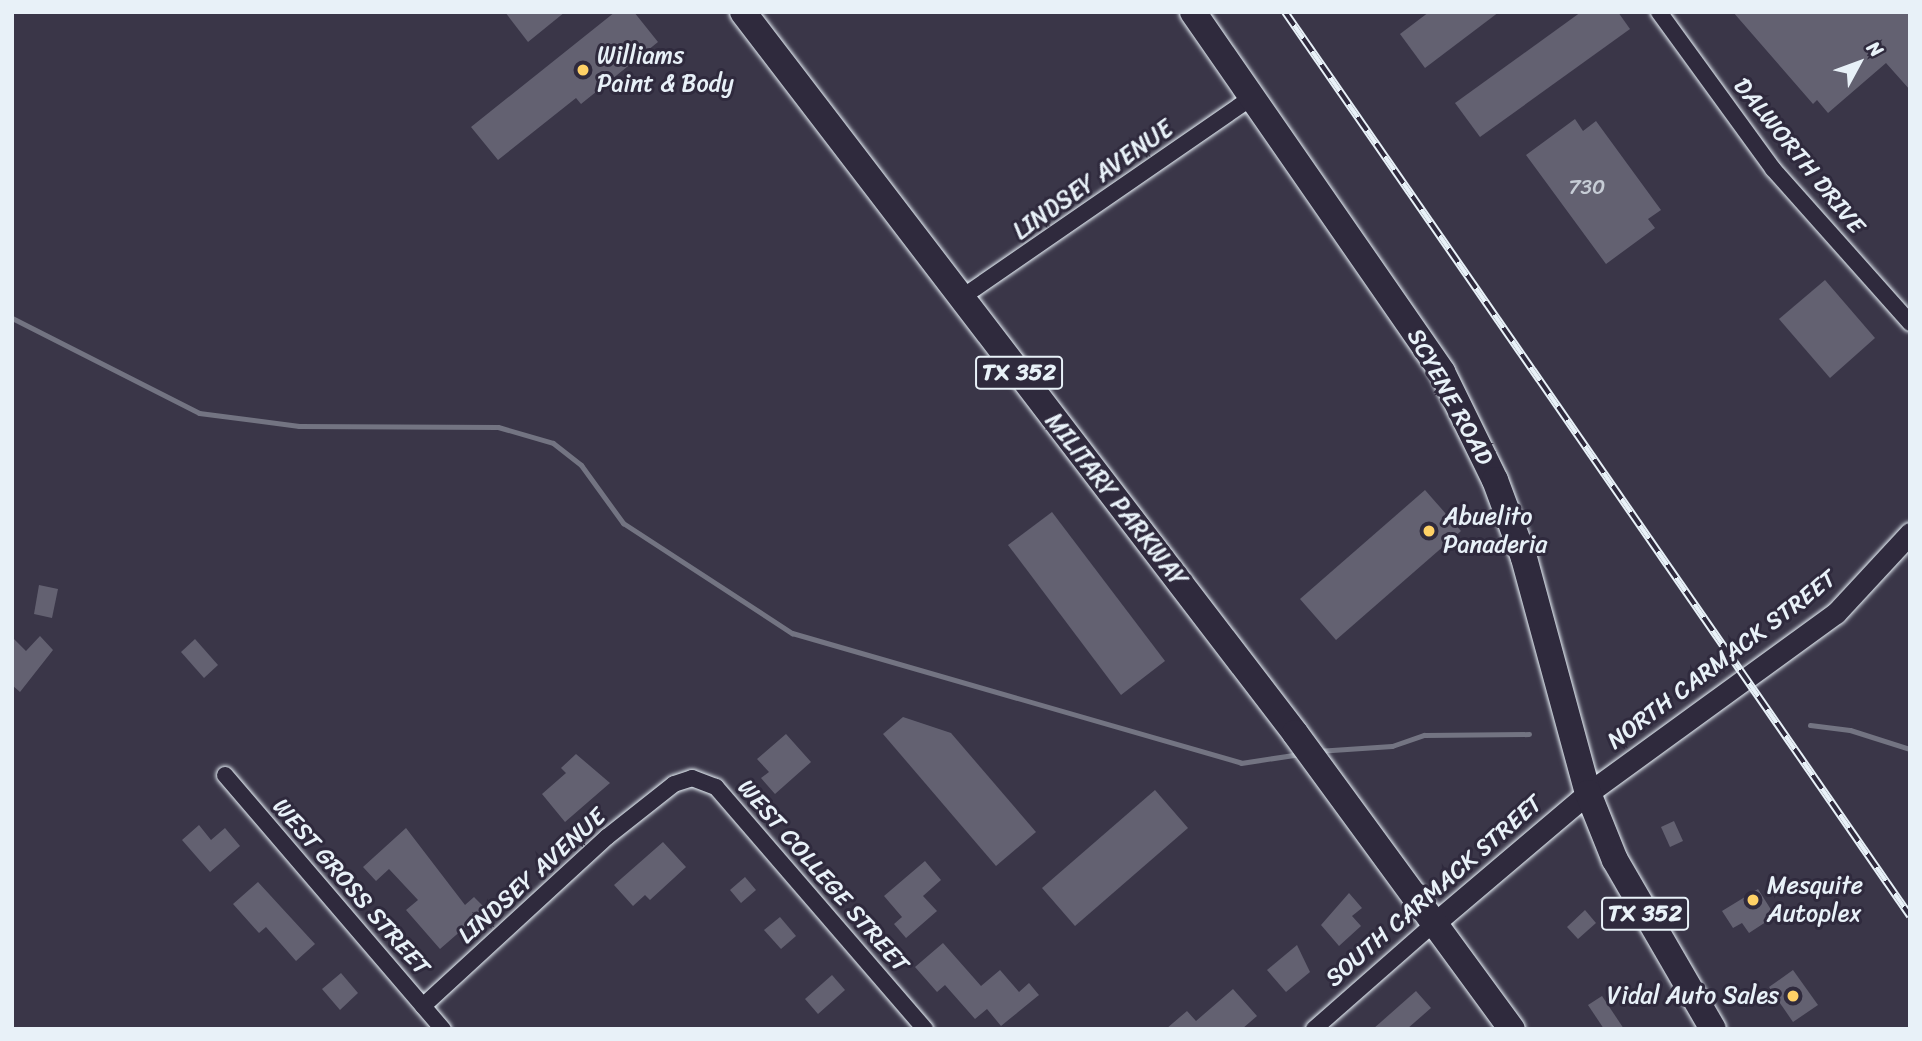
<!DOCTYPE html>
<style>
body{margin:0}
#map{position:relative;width:1922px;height:1041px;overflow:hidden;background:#3a3648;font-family:Sriracha,sans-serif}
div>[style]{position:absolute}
.stream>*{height:5px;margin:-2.5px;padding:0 2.5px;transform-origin:2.5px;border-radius:2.5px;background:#737482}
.building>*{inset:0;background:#636171}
.roads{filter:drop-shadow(0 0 2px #e8f1f8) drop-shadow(0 0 2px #e8f1f8)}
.minor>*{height:16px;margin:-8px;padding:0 8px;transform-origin:8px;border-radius:8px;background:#2f2a3d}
.tertiary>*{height:21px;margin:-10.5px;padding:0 10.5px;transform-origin:10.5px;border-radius:10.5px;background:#2f2a3d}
.primary>*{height:26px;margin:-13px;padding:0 13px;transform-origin:13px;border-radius:13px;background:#2f2a3d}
.rail>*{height:8px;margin-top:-4px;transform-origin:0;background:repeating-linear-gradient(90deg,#2f2a3d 0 16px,#e8f1f8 0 32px);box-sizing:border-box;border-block:2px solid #e8f1f8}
.dots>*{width:19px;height:19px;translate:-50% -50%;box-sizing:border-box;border:4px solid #2f2a3d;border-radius:50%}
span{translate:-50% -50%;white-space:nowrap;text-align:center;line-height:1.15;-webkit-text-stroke:6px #2f2a3d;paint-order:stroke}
.number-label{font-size:21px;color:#c7cdd6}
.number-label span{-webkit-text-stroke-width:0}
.shield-label span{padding:2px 5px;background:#2f2a3d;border:2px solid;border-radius:5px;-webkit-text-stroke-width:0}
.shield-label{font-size:23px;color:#e8f1f8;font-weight:700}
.poi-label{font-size:24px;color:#e8f1f8}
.left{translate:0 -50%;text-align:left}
.right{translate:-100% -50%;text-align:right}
.street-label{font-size:24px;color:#e8f1f8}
.frame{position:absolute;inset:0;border:14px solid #e8f1f8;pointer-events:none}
.north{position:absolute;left:1824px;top:28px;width:70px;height:70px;-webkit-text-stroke:5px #2f2a3d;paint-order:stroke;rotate:49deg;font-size:19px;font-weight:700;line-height:28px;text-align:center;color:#e8f1f8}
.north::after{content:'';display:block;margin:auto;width:24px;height:32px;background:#e8f1f8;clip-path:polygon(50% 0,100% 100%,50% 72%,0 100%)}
</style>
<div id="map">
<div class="stream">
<div style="left:12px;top:318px;width:210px;rotate:26.9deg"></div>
<div style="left:199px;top:413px;width:101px;rotate:7.4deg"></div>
<div style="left:299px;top:426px;width:199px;rotate:0.3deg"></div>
<div style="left:498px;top:427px;width:57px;rotate:16.2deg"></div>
<div style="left:553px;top:443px;width:36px;rotate:38deg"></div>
<div style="left:581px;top:465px;width:72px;rotate:54.1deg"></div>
<div style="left:623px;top:523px;width:202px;rotate:33.1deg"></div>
<div style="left:792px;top:633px;width:467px;rotate:16.1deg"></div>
<div style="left:1241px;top:763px;width:60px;rotate:-8.7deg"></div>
<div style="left:1810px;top:725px;width:40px;rotate:7.1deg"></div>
<div style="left:1850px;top:730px;width:63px;rotate:17.6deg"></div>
<div style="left:1317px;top:751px;width:75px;rotate:-3.8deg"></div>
<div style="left:1392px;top:746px;width:34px;rotate:-19deg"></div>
<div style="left:1424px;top:735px;width:105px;rotate:-0.5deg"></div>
</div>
<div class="building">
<div style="clip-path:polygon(505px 12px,565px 12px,528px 42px)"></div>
<div style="clip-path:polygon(615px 12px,634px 12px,658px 42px,581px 104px,576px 98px,498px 160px,471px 127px)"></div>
<div style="clip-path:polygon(1429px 12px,1499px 12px,1425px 68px,1400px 34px)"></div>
<div style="clip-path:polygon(1581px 12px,1618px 12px,1630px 29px,1480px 137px,1455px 103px)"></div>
<div style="clip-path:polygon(1733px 12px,1910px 12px,1910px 90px,1886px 63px,1828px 113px,1817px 100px,1813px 104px)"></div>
<div style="clip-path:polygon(1575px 119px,1583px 131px,1596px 121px,1661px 210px,1648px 219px,1655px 228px,1606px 264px,1526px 155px)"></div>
<div style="clip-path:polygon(1825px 280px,1875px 338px,1830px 378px,1779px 319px)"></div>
<div style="clip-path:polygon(1425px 490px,1461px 531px,1336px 640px,1300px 599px)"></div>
<div style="clip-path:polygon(1052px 512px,1165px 661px,1121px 695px,1008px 545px)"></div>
<div style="clip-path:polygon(39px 585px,58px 589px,52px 618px,34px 614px)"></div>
<div style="clip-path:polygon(40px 636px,53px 650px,20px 692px,12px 685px,12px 637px,26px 651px)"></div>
<div style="clip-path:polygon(195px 639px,218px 665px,204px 678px,181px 652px)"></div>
<div style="clip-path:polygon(903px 717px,951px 733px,1036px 832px,996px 866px,883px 734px)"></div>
<div style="clip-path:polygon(786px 734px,811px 762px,775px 794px,761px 778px,769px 772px,757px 759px)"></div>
<div style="clip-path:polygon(576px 754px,610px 783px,565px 822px,542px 794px,566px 773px,561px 768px)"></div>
<div style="clip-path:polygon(1155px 790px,1188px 828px,1075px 926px,1042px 888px)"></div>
<div style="clip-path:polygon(1674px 821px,1683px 841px,1670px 847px,1661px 827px)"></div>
<div style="clip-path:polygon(199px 825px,211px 840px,225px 828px,240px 846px,210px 872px,182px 840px)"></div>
<div style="clip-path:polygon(406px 828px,465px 905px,474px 897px,486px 909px,440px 949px,406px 910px,418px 900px,389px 869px,376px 881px,363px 867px)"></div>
<div style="clip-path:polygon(663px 842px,686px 867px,650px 900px,645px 895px,633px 906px,614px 885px)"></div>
<div style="clip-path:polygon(925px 861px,941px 880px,923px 896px,937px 911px,906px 938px,894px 924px,902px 917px,884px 896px)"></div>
<div style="clip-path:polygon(745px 877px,756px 890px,741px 903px,730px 890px)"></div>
<div style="clip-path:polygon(258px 882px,315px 944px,296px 961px,266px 927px,259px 933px,233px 904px)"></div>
<div style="clip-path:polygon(1758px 889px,1775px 916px,1749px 933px,1742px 923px,1733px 928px,1722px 911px)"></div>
<div style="clip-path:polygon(1349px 893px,1362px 908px,1352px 916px,1361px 926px,1339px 946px,1321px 925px)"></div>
<div style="clip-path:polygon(1585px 910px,1596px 923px,1578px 939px,1567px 927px)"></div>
<div style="clip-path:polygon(780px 917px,796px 936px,781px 949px,764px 930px)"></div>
<div style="clip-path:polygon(943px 943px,981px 986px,1000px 970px,1019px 992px,1029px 983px,1039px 995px,1001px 1026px,987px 1009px,975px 1019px,945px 985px,937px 992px,915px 967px)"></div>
<div style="clip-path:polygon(1297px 945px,1310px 972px,1286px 992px,1267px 970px)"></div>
<div style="clip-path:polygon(1793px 970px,1818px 1005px,1793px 1022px,1769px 987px)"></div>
<div style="clip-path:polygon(341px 973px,358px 993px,340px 1010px,322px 989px)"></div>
<div style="clip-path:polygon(832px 975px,845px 990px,818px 1014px,805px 999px)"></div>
<div style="clip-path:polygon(1233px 989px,1257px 1016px,1242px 1029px,1166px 1029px,1187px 1011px,1196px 1021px)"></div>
<div style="clip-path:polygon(1416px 991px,1431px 1008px,1407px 1029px,1373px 1029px)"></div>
<div style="clip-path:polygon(1602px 996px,1624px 1029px,1604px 1029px,1588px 1005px)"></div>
</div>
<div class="roads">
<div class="minor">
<div style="left:1659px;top:12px;width:194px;rotate:54deg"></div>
<div style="left:1773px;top:169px;width:206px;rotate:48.3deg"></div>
<div style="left:961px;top:298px;width:352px;rotate:-34.6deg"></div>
<div style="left:225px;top:775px;width:335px;rotate:49.4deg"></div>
<div style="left:423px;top:1006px;width:250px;rotate:-42.6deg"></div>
<div style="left:607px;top:837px;width:85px;rotate:-38.3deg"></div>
<div style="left:674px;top:784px;width:19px;rotate:-18deg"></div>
<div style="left:692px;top:778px;width:26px;rotate:21deg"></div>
<div style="left:716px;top:787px;width:320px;rotate:49.2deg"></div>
<div style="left:1314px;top:1029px;width:164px;rotate:-41.3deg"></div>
</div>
<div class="tertiary">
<div style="left:1437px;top:921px;width:198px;rotate:-40.3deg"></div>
<div style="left:1588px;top:793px;width:306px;rotate:-36deg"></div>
<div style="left:1836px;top:613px;width:109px;rotate:-47.2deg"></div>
</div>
<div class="primary">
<div style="left:743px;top:12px;width:908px;rotate:52.56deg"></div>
<div style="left:1295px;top:733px;width:367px;rotate:53.8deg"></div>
<div style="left:1193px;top:12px;width:438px;rotate:55.3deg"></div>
<div style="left:1442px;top:372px;width:120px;rotate:63.9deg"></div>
<div style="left:1495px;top:480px;width:83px;rotate:69.6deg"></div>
<div style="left:1524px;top:558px;width:244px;rotate:74.8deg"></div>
<div style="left:1588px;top:793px;width:72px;rotate:68.1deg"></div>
<div style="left:1615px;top:860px;width:195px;rotate:59.9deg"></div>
</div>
</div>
<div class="rail">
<div style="left:1285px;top:12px;width:1099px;rotate:55.34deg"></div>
</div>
<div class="dots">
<div style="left:583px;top:70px;background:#ffd166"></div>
<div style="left:1429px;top:531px;background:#ffd166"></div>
<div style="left:1753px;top:900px;background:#ffd166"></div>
<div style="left:1793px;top:996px;background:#ffd166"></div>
</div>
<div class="number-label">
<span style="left:1587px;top:187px">730</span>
</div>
<div class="shield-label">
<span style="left:1019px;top:373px">TX 352</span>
<span style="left:1645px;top:914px">TX 352</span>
</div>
<div class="poi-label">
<span class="left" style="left:597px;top:70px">Williams<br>Paint &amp; Body</span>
<span class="left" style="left:1443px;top:531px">Abuelito<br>Panaderia</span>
<span class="left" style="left:1767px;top:900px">Mesquite<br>Autoplex</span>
<span class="right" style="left:1779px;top:996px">Vidal Auto Sales</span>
</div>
<div class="street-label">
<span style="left:1799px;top:156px;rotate:51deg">DALWORTH DRIVE</span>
<span style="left:1093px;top:180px;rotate:-35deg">LINDSEY AVENUE</span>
<span style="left:1450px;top:397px;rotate:61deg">SCYENE ROAD</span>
<span style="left:1116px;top:500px;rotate:52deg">MILITARY PARKWAY</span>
<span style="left:1722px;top:660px;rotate:-37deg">NORTH CARMACK STREET</span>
<span style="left:532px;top:876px;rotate:-42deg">LINDSEY AVENUE</span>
<span style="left:823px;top:876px;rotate:49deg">WEST COLLEGE STREET</span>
<span style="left:351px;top:887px;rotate:49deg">WEST GROSS STREET</span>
<span style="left:1434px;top:891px;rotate:-41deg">SOUTH CARMACK STREET</span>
</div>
<div class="frame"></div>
<div class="north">N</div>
</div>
